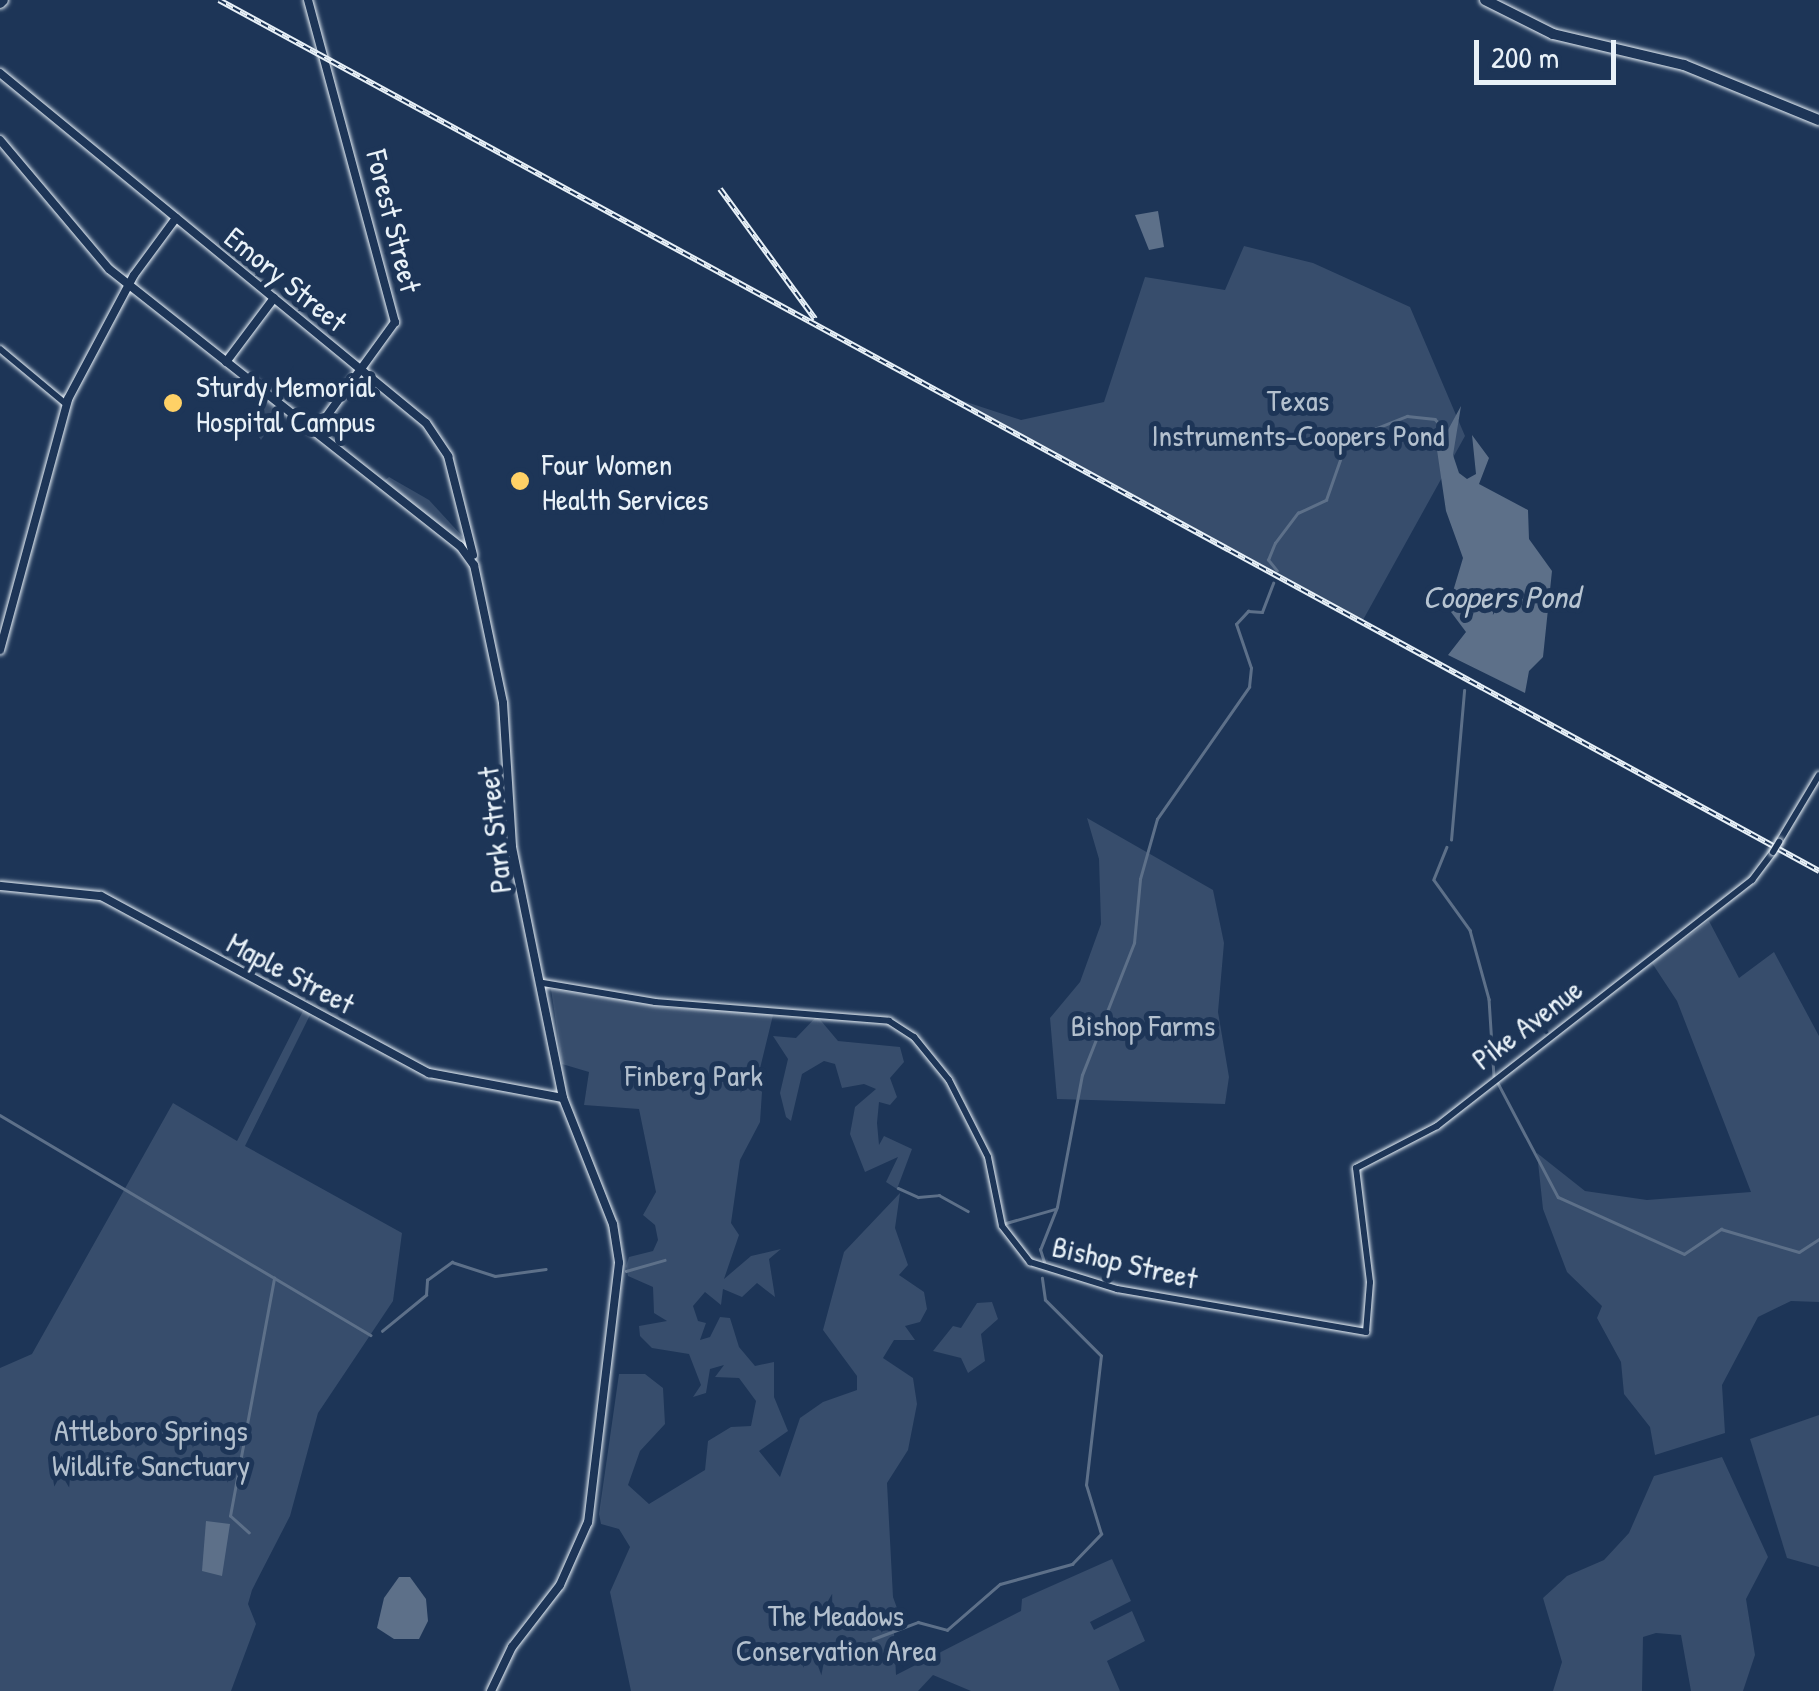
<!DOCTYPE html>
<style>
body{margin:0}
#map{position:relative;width:1819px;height:1691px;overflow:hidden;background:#1d3557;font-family:"Patrick Hand",sans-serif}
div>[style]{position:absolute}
.green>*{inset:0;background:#374d6c}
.water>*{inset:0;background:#5d7089}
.stream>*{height:2.5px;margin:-1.25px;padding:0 1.25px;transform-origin:1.25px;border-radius:1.25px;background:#5d7089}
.roads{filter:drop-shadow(0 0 2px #e8f1f8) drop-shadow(0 0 2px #e8f1f8)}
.tertiary>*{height:6px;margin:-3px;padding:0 3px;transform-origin:3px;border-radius:3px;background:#1d3557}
.secondary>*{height:8px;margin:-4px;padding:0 4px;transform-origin:4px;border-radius:4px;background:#1d3557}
.trunk>*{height:10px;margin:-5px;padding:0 5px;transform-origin:5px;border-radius:5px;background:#1d3557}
.rail>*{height:6px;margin-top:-3px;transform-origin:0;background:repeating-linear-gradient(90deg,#1d3557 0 8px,#e8f1f8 0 16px);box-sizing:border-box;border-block:2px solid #e8f1f8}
.bridges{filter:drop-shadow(0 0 2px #e8f1f8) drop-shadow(0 0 2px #e8f1f8)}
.tertiary-bridge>*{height:6px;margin:-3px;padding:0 3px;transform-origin:3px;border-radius:3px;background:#1d3557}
.dots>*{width:28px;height:28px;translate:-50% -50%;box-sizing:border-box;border:5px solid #1d3557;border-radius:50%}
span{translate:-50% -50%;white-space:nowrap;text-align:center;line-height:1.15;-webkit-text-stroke:10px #1d3557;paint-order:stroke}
.street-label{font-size:30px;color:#e8f1f8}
.poi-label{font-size:30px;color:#e8f1f8}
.left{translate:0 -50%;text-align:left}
.park-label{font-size:30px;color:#b3c0ce}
.water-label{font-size:32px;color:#b7c4d1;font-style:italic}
.scale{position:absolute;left:1474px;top:40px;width:142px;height:45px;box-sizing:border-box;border:5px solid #e8f1f8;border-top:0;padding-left:12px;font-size:30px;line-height:35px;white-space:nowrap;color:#e8f1f8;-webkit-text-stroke:8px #1d3557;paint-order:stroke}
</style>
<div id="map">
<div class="green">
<div style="clip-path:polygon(1244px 246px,1313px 263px,1410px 307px,1465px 436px,1363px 620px,945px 395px,1021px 420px,1104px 402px,1145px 277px,1225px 290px)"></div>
<div style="clip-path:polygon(268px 400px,281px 411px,261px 440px,249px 422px)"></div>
<div style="clip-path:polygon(389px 477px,429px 500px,463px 537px,457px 539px,384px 481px)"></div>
<div style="clip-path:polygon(1087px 818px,1213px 890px,1224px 943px,1218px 1012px,1229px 1077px,1225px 1104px,1057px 1099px,1050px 1018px,1080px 982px,1101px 924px,1099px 859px)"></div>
<div style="clip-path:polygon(1709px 921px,1739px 978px,1774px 952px,1819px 1036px,1819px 1302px,1791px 1301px,1758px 1317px,1722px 1385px,1725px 1433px,1655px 1455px,1650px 1427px,1624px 1394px,1621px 1362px,1597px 1318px,1602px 1306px,1567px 1272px,1543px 1209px,1537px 1153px,1585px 1191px,1647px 1200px,1751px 1192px,1677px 1001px,1652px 963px)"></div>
<div style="clip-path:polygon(551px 989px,671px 1008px,774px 1011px,756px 1085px,762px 1092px,760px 1122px,740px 1160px,731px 1223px,739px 1235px,724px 1279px,751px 1256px,781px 1249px,769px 1259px,775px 1297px,757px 1283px,742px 1297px,723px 1289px,721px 1305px,705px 1292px,693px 1306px,698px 1321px,706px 1323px,700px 1340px,710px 1337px,720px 1317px,730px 1318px,739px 1347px,755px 1366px,774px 1362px,774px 1397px,788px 1431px,759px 1451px,780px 1477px,800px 1418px,823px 1402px,857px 1390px,857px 1376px,823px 1330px,844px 1252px,900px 1193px,895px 1228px,908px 1265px,899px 1275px,924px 1292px,927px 1309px,920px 1322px,905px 1326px,915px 1340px,894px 1340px,883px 1358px,913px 1378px,917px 1404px,908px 1450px,887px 1483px,893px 1597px,902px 1622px,894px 1633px,896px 1675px,1021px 1611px,1022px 1599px,1112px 1559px,1131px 1601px,1090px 1622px,1094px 1630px,1132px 1611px,1145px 1641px,1107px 1661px,1120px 1691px,971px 1691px,933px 1675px,918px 1691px,631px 1691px,610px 1592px,630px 1547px,619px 1529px,601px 1524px,599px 1514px,619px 1374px,645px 1374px,663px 1388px,665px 1424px,640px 1451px,628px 1485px,649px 1504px,705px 1470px,708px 1441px,731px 1427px,751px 1426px,756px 1401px,739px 1378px,715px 1377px,724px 1365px,710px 1369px,706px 1393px,693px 1397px,701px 1385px,689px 1354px,652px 1348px,640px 1336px,639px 1326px,667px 1321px,654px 1313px,653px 1287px,628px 1276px,626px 1266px,629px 1257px,653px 1251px,658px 1240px,655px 1225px,643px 1215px,656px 1192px,639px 1109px,584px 1105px,589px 1072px,562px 1064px)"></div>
<div style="clip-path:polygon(304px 1009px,311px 1013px,245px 1146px,402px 1233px,393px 1301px,318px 1413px,290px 1516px,252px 1590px,248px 1604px,256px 1624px,231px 1691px,0 1691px,0 1368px,32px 1354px,173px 1103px,237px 1141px)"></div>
<div style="clip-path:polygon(817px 1016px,838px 1041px,900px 1047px,904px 1062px,890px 1078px,897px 1097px,890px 1105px,879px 1102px,877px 1123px,879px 1145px,884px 1136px,912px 1149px,897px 1189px,886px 1182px,898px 1157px,865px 1172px,850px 1134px,855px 1107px,876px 1089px,864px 1084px,842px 1088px,835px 1064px,824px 1061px,802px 1074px,791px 1121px,786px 1117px,780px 1093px,788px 1059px,773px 1036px,796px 1038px)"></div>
<div style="clip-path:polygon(977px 1303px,992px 1302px,998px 1319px,981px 1334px,985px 1361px,968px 1373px,961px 1358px,933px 1351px,953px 1326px,961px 1328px)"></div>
<div style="clip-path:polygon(1819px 1415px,1819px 1567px,1787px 1558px,1750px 1439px)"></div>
<div style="clip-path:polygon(1722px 1457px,1768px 1557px,1746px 1599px,1755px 1655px,1743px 1691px,1691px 1691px,1681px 1635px,1656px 1633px,1643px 1637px,1642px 1691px,1553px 1691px,1562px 1662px,1543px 1598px,1567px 1576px,1604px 1560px,1629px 1533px,1654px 1476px)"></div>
</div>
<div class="water">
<div style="clip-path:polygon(1158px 211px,1164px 247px,1149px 250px,1135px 215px)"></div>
<div style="clip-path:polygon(1461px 406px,1453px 455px,1459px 473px,1467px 479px,1476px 474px,1472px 435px,1489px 458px,1479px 484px,1528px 510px,1529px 539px,1552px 571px,1543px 657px,1529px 671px,1525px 693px,1448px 655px,1466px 632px,1448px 608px,1463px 558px,1446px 511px,1437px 450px)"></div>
<div style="clip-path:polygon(206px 1521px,230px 1524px,222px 1576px,202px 1571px)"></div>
<div style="clip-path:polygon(399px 1577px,410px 1577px,426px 1599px,428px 1621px,419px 1639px,394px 1639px,377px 1628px,384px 1598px)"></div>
</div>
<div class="stream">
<div style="left:1277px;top:571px;width:14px;rotate:-129deg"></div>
<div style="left:1268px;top:560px;width:18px;rotate:-68deg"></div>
<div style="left:1275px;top:543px;width:38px;rotate:-53deg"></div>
<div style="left:1298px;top:513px;width:31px;rotate:-25deg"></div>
<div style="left:1326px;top:500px;width:64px;rotate:-70.7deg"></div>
<div style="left:1347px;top:440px;width:65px;rotate:-21.8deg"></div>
<div style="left:1407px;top:416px;width:28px;rotate:6deg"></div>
<div style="left:1435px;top:419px;width:18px;rotate:47deg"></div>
<div style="left:1451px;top:840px;width:150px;rotate:-85deg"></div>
<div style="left:1447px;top:847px;width:35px;rotate:112deg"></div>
<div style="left:1434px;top:880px;width:62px;rotate:54.2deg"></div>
<div style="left:1470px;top:930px;width:72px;rotate:74.6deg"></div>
<div style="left:1489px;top:999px;width:77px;rotate:86.3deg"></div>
<div style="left:1498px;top:1083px;width:129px;rotate:62.2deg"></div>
<div style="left:1558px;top:1197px;width:138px;rotate:24.3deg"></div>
<div style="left:1684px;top:1254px;width:45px;rotate:-34deg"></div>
<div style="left:1721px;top:1229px;width:81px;rotate:16.4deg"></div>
<div style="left:1799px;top:1252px;width:24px;rotate:-33deg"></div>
<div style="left:0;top:1115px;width:431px;rotate:30.7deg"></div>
<div style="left:898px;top:1188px;width:22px;rotate:24deg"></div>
<div style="left:918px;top:1197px;width:21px;rotate:-5deg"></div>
<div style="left:939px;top:1195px;width:33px;rotate:29deg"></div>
<div style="left:1006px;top:1223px;width:51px;rotate:-15.9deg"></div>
<div style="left:1044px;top:1262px;width:13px;rotate:-108deg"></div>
<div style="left:1040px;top:1250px;width:46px;rotate:-68.4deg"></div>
<div style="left:1057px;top:1207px;width:134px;rotate:-79.3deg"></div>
<div style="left:1082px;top:1075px;width:142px;rotate:-68.5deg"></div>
<div style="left:1134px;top:943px;width:64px;rotate:-84.6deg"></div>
<div style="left:1140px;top:879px;width:62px;rotate:-74.2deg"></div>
<div style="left:1157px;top:819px;width:161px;rotate:-55.1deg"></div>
<div style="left:1249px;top:687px;width:19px;rotate:-84deg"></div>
<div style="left:1251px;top:668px;width:46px;rotate:-108.8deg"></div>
<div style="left:1236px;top:624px;width:18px;rotate:-47deg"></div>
<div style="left:1248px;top:611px;width:14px;rotate:4deg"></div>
<div style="left:1262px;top:612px;width:31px;rotate:-69deg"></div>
<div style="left:626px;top:1271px;width:40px;rotate:-16deg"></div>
<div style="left:382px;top:1331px;width:57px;rotate:-39.3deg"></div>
<div style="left:426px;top:1295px;width:15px;rotate:-86deg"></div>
<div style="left:427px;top:1280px;width:31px;rotate:-36deg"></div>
<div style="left:452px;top:1262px;width:45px;rotate:18deg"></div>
<div style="left:495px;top:1276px;width:51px;rotate:-7.8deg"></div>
<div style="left:249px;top:1533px;width:25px;rotate:-138deg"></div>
<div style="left:230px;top:1516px;width:242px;rotate:-79.5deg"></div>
<div style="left:873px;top:1639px;width:48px;rotate:-20.7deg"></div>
<div style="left:918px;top:1622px;width:30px;rotate:15deg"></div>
<div style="left:947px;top:1630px;width:70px;rotate:-41deg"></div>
<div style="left:1000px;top:1584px;width:75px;rotate:-15.5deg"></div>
<div style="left:1072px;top:1564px;width:42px;rotate:-46deg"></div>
<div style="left:1101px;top:1534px;width:51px;rotate:-107deg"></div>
<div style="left:1086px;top:1485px;width:130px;rotate:-83.4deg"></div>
<div style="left:1101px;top:1356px;width:79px;rotate:-135deg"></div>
<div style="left:1045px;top:1300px;width:22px;rotate:-98deg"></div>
</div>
<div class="roads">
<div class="tertiary">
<div style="left:0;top:349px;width:86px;rotate:39.8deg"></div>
<div style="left:1779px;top:842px;width:78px;rotate:-59.2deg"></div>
<div style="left:543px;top:983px;width:114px;rotate:9.6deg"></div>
<div style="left:655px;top:1002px;width:235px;rotate:4.6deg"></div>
<div style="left:889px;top:1021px;width:30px;rotate:33deg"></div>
<div style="left:914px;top:1037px;width:55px;rotate:50.9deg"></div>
<div style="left:949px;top:1080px;width:86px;rotate:63.1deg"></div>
<div style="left:988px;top:1157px;width:70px;rotate:78.5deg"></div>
<div style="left:1002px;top:1226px;width:46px;rotate:52.1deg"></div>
<div style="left:1030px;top:1262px;width:91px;rotate:17.2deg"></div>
<div style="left:1117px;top:1289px;width:253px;rotate:9.8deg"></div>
<div style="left:1366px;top:1332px;width:50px;rotate:-85.4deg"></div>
<div style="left:1370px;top:1282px;width:115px;rotate:-97deg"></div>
<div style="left:1356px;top:1168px;width:91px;rotate:-27.4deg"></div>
<div style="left:1437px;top:1126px;width:400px;rotate:-38deg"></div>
<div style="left:1752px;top:880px;width:35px;rotate:-53deg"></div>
</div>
<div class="secondary">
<div style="left:308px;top:0;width:334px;rotate:74.9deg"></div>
<div style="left:395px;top:322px;width:136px;rotate:126deg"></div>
<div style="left:0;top:73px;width:551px;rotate:39.41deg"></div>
<div style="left:426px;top:423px;width:40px;rotate:56deg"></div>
<div style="left:448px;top:456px;width:102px;rotate:75.8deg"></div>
<div style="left:0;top:140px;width:169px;rotate:49.8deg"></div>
<div style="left:109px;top:269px;width:447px;rotate:38.3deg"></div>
<div style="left:460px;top:546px;width:24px;rotate:54deg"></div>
<div style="left:474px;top:565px;width:141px;rotate:78.1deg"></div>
<div style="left:503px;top:703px;width:144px;rotate:86.4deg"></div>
<div style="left:512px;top:847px;width:256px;rotate:78.5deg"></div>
<div style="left:563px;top:1098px;width:136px;rotate:68.4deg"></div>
<div style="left:613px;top:1224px;width:39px;rotate:81deg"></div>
<div style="left:619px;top:1263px;width:261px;rotate:96.8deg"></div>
<div style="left:588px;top:1522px;width:69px;rotate:114deg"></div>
<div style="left:560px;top:1585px;width:78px;rotate:127.7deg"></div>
<div style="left:512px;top:1647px;width:49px;rotate:115.5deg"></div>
<div style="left:226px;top:362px;width:80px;rotate:-53.1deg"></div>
<div style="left:0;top:650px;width:260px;rotate:-74.8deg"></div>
<div style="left:68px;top:399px;width:140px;rotate:-62deg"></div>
<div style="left:134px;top:275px;width:71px;rotate:-53.6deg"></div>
<div style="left:0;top:886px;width:101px;rotate:5.7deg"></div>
<div style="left:101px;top:896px;width:373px;rotate:28.4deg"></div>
<div style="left:429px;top:1073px;width:136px;rotate:10.6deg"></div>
</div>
<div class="trunk">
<div style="left:1485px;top:0;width:76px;rotate:26.6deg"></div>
<div style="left:1553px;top:34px;width:135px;rotate:13.3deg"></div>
<div style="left:1684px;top:65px;width:146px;rotate:22.2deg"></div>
<div style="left:0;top:3px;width:4px;rotate:-45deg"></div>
</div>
</div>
<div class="rail">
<div style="left:219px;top:0;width:1822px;rotate:28.56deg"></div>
<div style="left:720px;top:189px;width:161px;rotate:53.8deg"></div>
</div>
<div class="bridges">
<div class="tertiary-bridge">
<div style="left:1773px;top:852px;width:12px;rotate:-59deg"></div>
</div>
</div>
<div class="dots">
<div style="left:173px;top:403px;background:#ffd166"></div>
<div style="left:520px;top:481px;background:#ffd166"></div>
</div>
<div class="street-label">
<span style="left:394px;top:221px;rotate:76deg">Forest Street</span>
<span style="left:286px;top:279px;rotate:39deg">Emory Street</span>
<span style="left:494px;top:830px;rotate:-96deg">Park Street</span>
<span style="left:291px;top:973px;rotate:28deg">Maple Street</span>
<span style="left:1527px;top:1024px;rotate:-37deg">Pike Avenue</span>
<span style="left:1125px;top:1262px;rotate:13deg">Bishop Street</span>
</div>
<div class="poi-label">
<span class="left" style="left:196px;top:403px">Sturdy Memorial<br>Hospital Campus</span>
<span class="left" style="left:542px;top:481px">Four Women<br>Health Services</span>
</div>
<div class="park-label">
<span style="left:1298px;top:417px">Texas<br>Instruments-Coopers Pond</span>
<span style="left:1143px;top:1025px">Bishop Farms</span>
<span style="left:694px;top:1075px">Finberg Park</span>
<span style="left:151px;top:1447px">Attleboro Springs<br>Wildlife Sanctuary</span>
<span style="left:836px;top:1632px">The Meadows<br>Conservation Area</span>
</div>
<div class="water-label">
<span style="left:1501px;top:597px">Coopers Pond</span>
</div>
<div class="scale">200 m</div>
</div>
